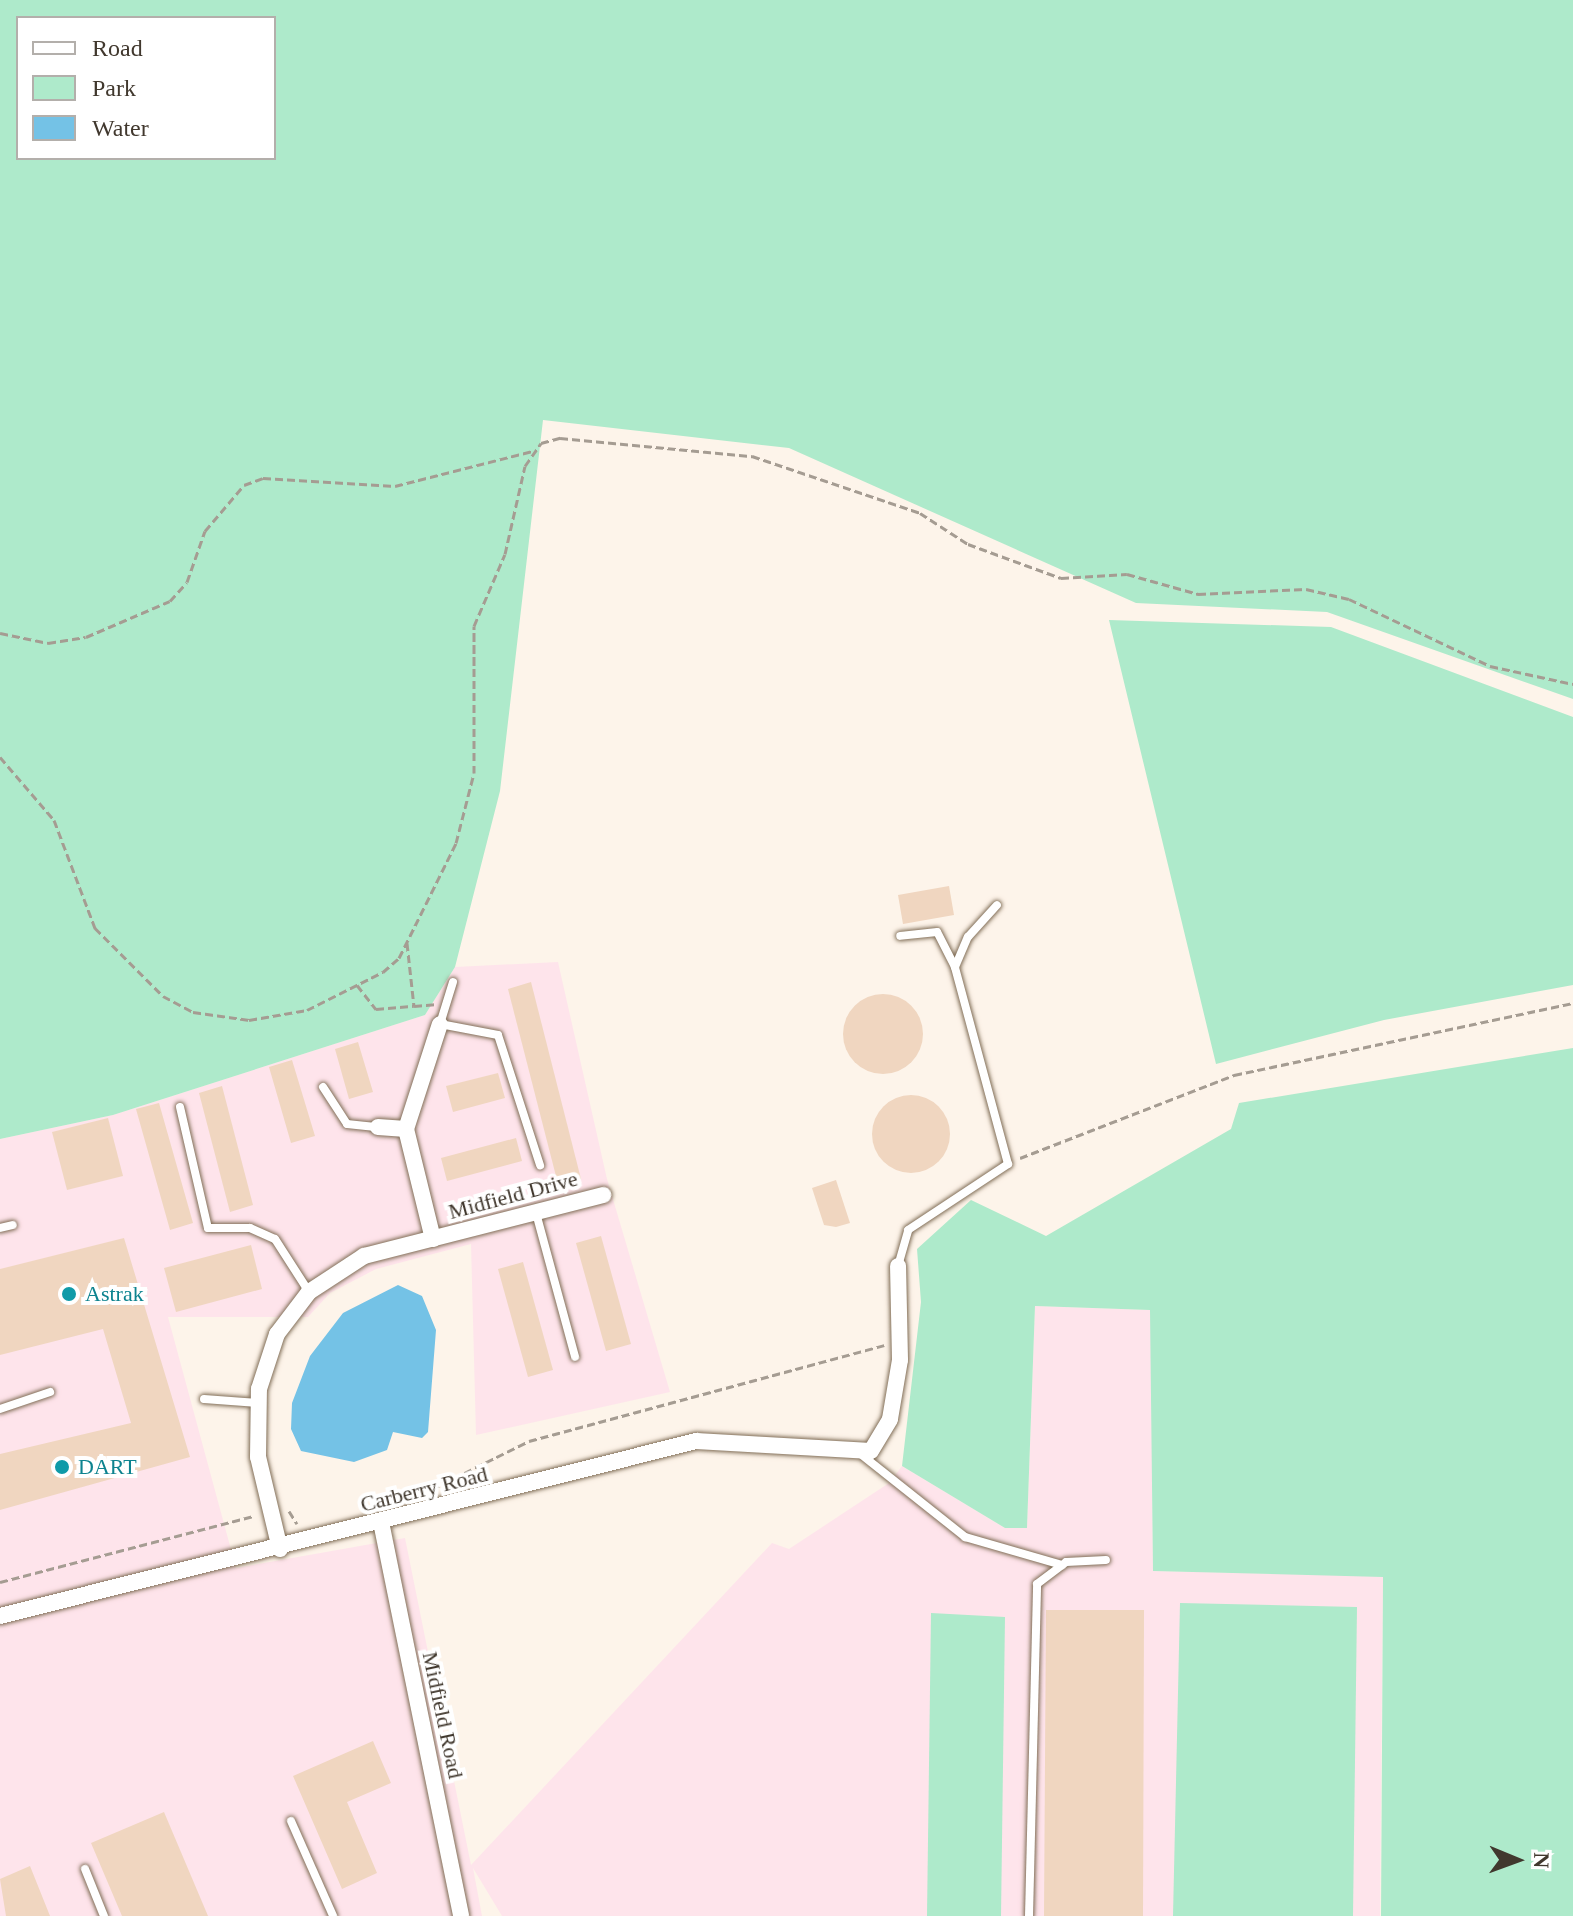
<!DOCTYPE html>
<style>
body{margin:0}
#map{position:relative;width:1573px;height:1916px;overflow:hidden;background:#fdf4ea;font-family:"Times New Roman",serif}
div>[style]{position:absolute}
.industrial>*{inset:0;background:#fee4eb}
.green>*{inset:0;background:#aeeacb}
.water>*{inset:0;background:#74c2e6}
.building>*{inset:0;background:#f0d6c0}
.round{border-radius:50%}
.path>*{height:3px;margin-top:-1.5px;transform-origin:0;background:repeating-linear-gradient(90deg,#a59c92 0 8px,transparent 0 12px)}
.roads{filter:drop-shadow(0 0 2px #816e57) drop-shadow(0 0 2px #816e57)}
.lane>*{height:8px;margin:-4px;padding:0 4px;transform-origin:4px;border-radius:4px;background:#fff}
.street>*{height:16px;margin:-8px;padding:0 8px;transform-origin:8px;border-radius:8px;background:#fff}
.dots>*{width:22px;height:22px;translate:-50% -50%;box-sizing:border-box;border:4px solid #fff;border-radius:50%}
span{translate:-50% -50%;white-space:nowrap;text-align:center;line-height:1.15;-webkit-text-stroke:8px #fff;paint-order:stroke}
.street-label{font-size:22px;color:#41382e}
.culture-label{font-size:22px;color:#0d838f}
.left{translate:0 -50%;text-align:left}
.legend{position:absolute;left:16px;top:16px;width:260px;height:144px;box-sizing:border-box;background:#fff;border:2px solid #b3afab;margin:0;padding:10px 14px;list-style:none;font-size:24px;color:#41382e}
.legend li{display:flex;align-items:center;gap:16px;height:40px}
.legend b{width:40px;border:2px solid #b3afab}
.north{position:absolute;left:1477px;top:1820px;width:80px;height:80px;-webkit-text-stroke:6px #fff;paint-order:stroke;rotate:91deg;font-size:22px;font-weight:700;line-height:32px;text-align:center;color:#41382e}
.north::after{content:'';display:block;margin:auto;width:28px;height:36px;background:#41382e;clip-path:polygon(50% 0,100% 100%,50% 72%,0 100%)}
</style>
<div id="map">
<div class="industrial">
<div style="clip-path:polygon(558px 962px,607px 1179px,670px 1392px,476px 1435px,471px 1244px,376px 1269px,330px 1293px,308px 1317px,168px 1317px,236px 1568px,405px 1538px,471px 1865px,772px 1543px,789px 1549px,889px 1483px,902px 1466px,1005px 1528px,1027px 1528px,1035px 1306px,1151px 1310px,1153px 1571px,1383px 1576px,1380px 1916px,502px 1916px,473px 1868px,482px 1916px,0 1916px,0 1139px,113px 1115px,425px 1015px,455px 967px)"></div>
</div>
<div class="green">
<div style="clip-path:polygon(evenodd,0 0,1573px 0,1573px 699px,1327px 612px,1136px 603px,789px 448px,543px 420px,500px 791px,455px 967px,425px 1015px,113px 1115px,0 1139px,0 0,18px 18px,274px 18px,274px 158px,18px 158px,18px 18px)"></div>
<div style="clip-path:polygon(1109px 620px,1331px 627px,1573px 717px,1573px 985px,1384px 1020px,1216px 1064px)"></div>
<div style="clip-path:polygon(1573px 1048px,1573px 1916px,1381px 1916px,1383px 1577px,1153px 1571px,1150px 1310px,1035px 1306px,1027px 1528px,1005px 1528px,902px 1466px,921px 1302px,917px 1249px,971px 1200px,1046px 1236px,1231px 1129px,1239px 1103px)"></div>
<div style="clip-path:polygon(1180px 1603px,1357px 1607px,1353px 1916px,1173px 1916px)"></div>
<div style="clip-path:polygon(931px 1613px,1005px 1617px,1001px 1916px,927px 1916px)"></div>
</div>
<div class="water">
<div style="clip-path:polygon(398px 1285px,422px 1296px,436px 1330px,428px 1432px,422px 1438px,393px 1432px,387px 1450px,354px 1462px,301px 1451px,291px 1429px,292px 1403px,310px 1356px,343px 1313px)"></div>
</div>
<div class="building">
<div style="clip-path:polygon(949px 886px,954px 915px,903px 924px,898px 895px)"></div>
<div style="clip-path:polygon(531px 982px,581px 1179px,558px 1184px,508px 989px)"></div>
<div class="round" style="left:843px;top:994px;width:80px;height:80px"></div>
<div style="clip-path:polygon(358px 1042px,373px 1092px,349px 1099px,335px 1049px)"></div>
<div style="clip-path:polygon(292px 1060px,315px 1136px,291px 1143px,269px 1067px)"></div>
<div style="clip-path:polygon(498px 1073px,505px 1098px,453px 1112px,446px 1086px)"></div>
<div style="clip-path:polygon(222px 1086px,253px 1205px,230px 1212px,199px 1093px)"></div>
<div class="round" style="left:872px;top:1095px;width:78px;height:78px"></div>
<div style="clip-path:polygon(159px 1103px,193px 1223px,170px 1230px,136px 1109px)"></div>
<div style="clip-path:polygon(108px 1118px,123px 1176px,67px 1190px,52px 1132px)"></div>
<div style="clip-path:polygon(516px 1138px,522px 1161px,447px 1181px,441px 1158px)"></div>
<div style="clip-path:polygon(836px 1180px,850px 1223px,836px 1227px,824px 1225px,812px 1188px)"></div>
<div style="clip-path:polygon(601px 1236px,631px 1344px,606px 1351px,576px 1243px)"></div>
<div style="clip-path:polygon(124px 1238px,190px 1457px,0 1510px,0 1454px,131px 1423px,103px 1329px,0 1355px,0 1269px)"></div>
<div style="clip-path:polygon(251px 1245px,262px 1289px,176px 1312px,164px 1268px)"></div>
<div style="clip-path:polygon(523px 1262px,553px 1370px,528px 1377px,498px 1269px)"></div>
<div style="clip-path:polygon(1046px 1610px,1144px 1610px,1143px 1916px,1044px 1916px)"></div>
<div style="clip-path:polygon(373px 1741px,391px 1783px,347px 1802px,377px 1873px,342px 1889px,293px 1776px)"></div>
<div style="clip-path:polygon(164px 1812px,208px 1916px,122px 1916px,91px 1843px)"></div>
<div style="clip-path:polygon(30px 1866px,50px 1916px,6px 1916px,0 1879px)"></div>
</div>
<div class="path">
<div style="left:0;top:633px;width:49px;rotate:11.8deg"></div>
<div style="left:48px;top:643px;width:38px;rotate:-9deg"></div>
<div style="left:86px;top:637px;width:91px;rotate:-23.2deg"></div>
<div style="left:170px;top:601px;width:25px;rotate:-48deg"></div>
<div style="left:187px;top:582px;width:54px;rotate:-70.6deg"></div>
<div style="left:205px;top:531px;width:60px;rotate:-49.7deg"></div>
<div style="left:244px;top:485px;width:20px;rotate:-20deg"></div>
<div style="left:263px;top:478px;width:132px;rotate:3.5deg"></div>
<div style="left:395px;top:486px;width:141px;rotate:-14.3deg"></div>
<div style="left:0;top:757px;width:83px;rotate:49.4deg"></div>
<div style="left:54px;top:820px;width:116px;rotate:69.2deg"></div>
<div style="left:95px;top:928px;width:96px;rotate:45deg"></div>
<div style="left:163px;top:996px;width:34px;rotate:28deg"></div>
<div style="left:193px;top:1012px;width:57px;rotate:8.1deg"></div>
<div style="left:249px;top:1020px;width:59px;rotate:-9.8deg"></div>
<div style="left:307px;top:1010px;width:85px;rotate:-26.6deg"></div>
<div style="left:383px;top:972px;width:21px;rotate:-41deg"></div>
<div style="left:399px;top:958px;width:128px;rotate:-63.6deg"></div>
<div style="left:456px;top:843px;width:72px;rotate:-75.6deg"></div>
<div style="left:474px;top:773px;width:147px;rotate:-90deg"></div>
<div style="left:474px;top:626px;width:78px;rotate:-66.7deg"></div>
<div style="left:505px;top:554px;width:90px;rotate:-77.2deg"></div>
<div style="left:525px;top:466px;width:28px;rotate:-55deg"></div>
<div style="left:541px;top:443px;width:20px;rotate:-15deg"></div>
<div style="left:560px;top:438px;width:193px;rotate:5.4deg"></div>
<div style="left:752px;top:456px;width:177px;rotate:18.7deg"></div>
<div style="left:920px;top:513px;width:57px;rotate:32.9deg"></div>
<div style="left:968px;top:544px;width:99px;rotate:20.1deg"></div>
<div style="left:1061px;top:578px;width:66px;rotate:-3.5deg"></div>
<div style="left:1127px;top:574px;width:74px;rotate:15.7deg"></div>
<div style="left:1198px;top:594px;width:108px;rotate:-2.7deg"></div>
<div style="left:1306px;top:589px;width:44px;rotate:13.1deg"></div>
<div style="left:1349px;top:599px;width:156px;rotate:25.4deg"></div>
<div style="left:1490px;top:666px;width:85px;rotate:12.2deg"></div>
<div style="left:407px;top:943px;width:63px;rotate:83.7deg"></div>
<div style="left:414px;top:1006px;width:21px;rotate:-5deg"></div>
<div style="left:357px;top:985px;width:31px;rotate:52deg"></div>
<div style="left:376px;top:1009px;width:38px;rotate:-5deg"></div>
<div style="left:1020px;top:1158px;width:230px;rotate:-21.2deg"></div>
<div style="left:1234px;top:1075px;width:347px;rotate:-12deg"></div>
<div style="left:432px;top:1489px;width:108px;rotate:-26.3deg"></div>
<div style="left:529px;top:1441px;width:368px;rotate:-15.1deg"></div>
<div style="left:289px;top:1511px;width:15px;rotate:58deg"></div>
<div style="left:0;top:1582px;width:262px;rotate:-14.6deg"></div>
</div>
<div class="roads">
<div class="lane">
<div style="left:955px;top:967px;width:33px;rotate:-67deg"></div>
<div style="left:968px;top:937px;width:43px;rotate:-47.8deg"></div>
<div style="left:453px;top:982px;width:44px;rotate:107.2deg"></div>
<div style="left:440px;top:1024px;width:59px;rotate:10.7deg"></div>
<div style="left:498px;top:1035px;width:137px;rotate:72.1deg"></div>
<div style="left:323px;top:1087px;width:44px;rotate:57deg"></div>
<div style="left:347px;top:1124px;width:31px;rotate:6deg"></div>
<div style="left:180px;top:1107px;width:124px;rotate:77deg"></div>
<div style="left:208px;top:1228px;width:42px"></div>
<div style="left:250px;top:1228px;width:27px;rotate:24deg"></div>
<div style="left:275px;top:1239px;width:63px;rotate:57.3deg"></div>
<div style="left:536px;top:1213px;width:149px;rotate:74.8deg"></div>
<div style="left:0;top:1228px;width:13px;rotate:-13deg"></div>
<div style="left:898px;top:1266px;width:37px;rotate:-74deg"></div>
<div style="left:908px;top:1230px;width:120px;rotate:-33.4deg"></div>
<div style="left:1008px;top:1164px;width:204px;rotate:-105.1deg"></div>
<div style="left:955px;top:967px;width:39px;rotate:-117deg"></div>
<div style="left:937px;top:932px;width:37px;rotate:174deg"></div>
<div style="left:204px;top:1399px;width:54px;rotate:4.2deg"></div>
<div style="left:0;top:1409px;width:53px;rotate:-18.8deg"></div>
<div style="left:862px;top:1455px;width:132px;rotate:38.5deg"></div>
<div style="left:965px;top:1537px;width:101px;rotate:16.1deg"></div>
<div style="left:291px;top:1821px;width:104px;rotate:66.1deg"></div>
<div style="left:85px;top:1869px;width:51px;rotate:68deg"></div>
<div style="left:1029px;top:1916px;width:332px;rotate:-88.6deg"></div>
<div style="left:1037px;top:1584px;width:36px;rotate:-37deg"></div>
<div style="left:1066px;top:1562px;width:40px;rotate:-2.9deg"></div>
</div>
<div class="street">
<div style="left:378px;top:1127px;width:28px;rotate:4deg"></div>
<div style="left:433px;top:1239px;width:113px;rotate:-103.8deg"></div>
<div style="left:406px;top:1129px;width:110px;rotate:-72.1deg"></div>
<div style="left:381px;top:1522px;width:402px;rotate:78.5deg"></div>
<div style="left:280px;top:1549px;width:95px;rotate:-103.4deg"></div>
<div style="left:258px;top:1457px;width:68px;rotate:-89.2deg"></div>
<div style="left:259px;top:1389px;width:58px;rotate:-71.9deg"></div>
<div style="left:277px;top:1334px;width:53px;rotate:-52.7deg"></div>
<div style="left:309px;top:1292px;width:66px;rotate:-33.2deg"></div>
<div style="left:364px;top:1256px;width:247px;rotate:-14.3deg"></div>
<div style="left:0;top:1616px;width:718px;rotate:-14.11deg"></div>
<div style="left:696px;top:1441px;width:175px;rotate:3.3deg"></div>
<div style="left:871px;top:1451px;width:37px;rotate:-59deg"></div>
<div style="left:890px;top:1419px;width:60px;rotate:-80.4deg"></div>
<div style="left:900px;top:1360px;width:94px;rotate:-91.2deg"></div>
</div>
</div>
<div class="dots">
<div style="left:69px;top:1294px;background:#0f9aa8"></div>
<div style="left:62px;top:1467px;background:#0f9aa8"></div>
</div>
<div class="street-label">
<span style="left:513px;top:1195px;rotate:-15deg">Midfield Drive</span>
<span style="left:424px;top:1489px;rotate:-14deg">Carberry Road</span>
<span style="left:443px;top:1715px;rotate:78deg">Midfield Road</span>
</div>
<div class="culture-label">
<span class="left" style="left:85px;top:1294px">Astrak</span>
<span class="left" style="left:78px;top:1467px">DART</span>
</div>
<ul class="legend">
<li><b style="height:10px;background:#fff"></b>Road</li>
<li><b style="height:22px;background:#aeeacb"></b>Park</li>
<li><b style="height:22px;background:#74c2e6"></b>Water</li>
</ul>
<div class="north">N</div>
</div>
